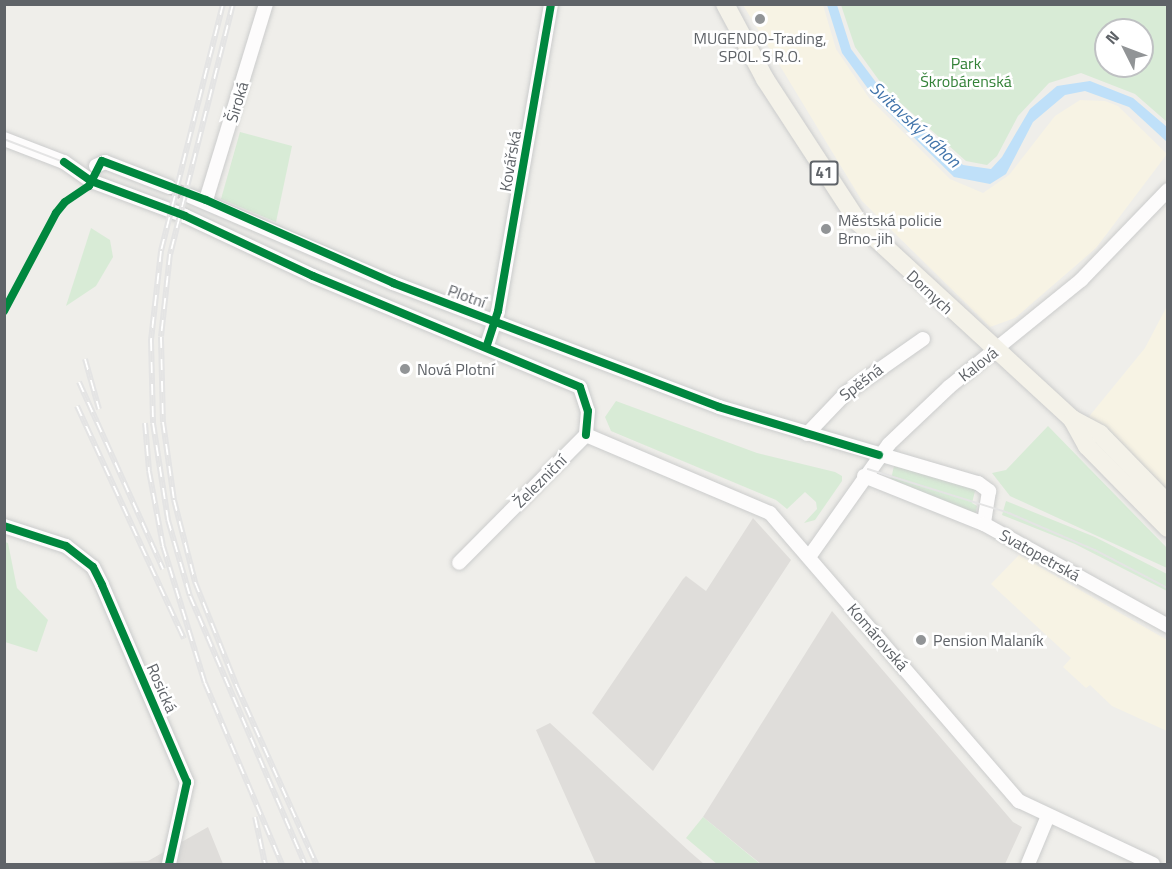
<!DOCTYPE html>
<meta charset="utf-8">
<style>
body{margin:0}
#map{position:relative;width:1172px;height:869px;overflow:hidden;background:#efeeea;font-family:"Titillium Web",sans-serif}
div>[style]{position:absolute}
.commercial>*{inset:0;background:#f7f3e4}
.industrial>*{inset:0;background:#dfddda}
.green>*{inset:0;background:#d8ebd6}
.water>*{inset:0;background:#bfe0f9}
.minor-tunnel>*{height:14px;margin-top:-7px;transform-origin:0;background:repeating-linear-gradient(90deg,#cbcbca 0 14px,transparent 0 21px)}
.roads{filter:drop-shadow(0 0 2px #cbcccc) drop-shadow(0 0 2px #cbcccc)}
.minor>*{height:14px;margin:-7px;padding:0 7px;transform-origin:7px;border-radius:7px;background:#fdfcfc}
.major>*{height:18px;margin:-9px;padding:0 9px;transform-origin:9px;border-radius:9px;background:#f4f2e9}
.tram>*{height:1.5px;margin:-0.75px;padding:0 0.75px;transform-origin:0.75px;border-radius:0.75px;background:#e4e4e4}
.rail>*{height:6px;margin-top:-3px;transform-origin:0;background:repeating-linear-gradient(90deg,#fff 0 11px,#e4e4e4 0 22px);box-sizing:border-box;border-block:2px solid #e4e4e4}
.cycleway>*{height:8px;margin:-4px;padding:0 4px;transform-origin:4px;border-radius:4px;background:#00873e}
.dots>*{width:16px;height:16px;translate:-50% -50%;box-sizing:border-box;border:3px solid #fff;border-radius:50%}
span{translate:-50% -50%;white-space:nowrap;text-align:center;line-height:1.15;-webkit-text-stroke:5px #fff;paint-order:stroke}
.shield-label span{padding:2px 4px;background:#fff;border:2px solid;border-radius:4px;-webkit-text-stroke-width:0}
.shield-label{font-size:15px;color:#5f6368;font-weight:700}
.poi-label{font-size:16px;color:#5f6368}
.left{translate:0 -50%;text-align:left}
.park-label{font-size:16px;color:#348238}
.street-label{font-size:16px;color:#5f6368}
.water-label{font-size:18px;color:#4174aa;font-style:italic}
.frame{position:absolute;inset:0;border:6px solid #5f6368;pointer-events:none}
.north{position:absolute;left:1094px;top:18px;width:60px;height:60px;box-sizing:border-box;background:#fff;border:2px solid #bfc1c3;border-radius:50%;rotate:312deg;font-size:16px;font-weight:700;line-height:24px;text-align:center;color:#5f6368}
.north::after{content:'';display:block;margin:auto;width:21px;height:27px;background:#919496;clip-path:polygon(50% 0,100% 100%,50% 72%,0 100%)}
</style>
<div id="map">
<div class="commercial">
<div style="clip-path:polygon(743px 5px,823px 5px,836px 49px,869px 98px,950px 179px,983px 193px,1009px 175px,1055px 116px,1080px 100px,1105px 101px,1118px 106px,1167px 154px,1096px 248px,1015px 318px,990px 327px,862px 201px)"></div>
<div style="clip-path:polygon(1167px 306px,1167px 493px,1087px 419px,1145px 348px)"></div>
<div style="clip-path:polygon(1019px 555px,1167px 640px,1167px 731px,1112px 706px,1090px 685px,1086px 688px,1063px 667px,1071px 658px,991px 584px)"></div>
</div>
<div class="industrial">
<div style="clip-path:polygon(753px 518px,791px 560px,653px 771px,592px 713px,683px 579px,686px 576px,706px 591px)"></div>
<div style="clip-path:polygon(832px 611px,1013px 822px,1022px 827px,1005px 864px,761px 864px,703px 817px)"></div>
<div style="clip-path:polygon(550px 723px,690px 852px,704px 864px,596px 864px,536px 730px)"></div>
<div style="clip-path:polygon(208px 827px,223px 864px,65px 864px,148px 861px)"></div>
</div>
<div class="green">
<div style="clip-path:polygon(evenodd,841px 5px,1167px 5px,1167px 122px,1135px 94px,1081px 73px,1049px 83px,1018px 116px,997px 156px,987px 165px,966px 161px,886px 90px,855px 47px,841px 5px,1106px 30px,1142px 30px,1142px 66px,1106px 66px,1106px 30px)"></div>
<div style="clip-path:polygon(240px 132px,292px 146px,276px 222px,221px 199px)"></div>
<div style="clip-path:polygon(91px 228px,110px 240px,113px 257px,96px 286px,66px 306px)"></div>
<div style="clip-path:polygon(616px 401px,757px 453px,835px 472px,842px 476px,842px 481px,815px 520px,804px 523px,817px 509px,816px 502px,805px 492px,787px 509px,776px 500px,611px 431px,605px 417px)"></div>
<div style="clip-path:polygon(1048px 426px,1167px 548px,1167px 568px,1010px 496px,992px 473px,1006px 470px)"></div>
<div style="clip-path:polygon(894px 466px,976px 487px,980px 492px,975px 491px,972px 503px,977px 506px,975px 515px,891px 479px)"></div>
<div style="clip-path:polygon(1006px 501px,1095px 537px,1167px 574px,1167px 591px,1075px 544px,1002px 515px)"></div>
<div style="clip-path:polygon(5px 542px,8px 543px,17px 588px,48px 620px,37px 652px,5px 642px)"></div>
<div style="clip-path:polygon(703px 817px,759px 863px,761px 864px,717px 864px,686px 838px)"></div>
</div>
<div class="water">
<div style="clip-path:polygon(827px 5px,837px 5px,851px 49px,884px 93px,963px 165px,991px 169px,1002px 157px,1030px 109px,1057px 86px,1090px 81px,1133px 98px,1167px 127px,1167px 142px,1129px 107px,1085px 91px,1065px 95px,1033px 122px,1006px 174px,990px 184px,954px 177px,877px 101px,842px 53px)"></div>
</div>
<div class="minor-tunnel">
<div style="left:169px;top:187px;width:23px;rotate:23deg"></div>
</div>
<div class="roads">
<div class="minor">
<div style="left:4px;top:139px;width:64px;rotate:21deg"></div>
<div style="left:64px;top:162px;width:33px;rotate:35deg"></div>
<div style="left:91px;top:181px;width:100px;rotate:20.4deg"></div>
<div style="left:185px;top:216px;width:141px;rotate:25.1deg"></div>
<div style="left:313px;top:276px;width:289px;rotate:22.6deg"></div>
<div style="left:580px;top:387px;width:25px;rotate:72deg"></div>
<div style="left:588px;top:411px;width:24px;rotate:95deg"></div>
<div style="left:586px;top:435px;width:180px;rotate:134.8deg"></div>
<div style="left:96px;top:166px;width:10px;rotate:-24deg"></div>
<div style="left:105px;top:162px;width:69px;rotate:21.3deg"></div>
<div style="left:190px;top:196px;width:221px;rotate:23.2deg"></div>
<div style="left:393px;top:283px;width:349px;rotate:20.8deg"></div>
<div style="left:719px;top:407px;width:270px;rotate:16.4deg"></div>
<div style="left:978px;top:483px;width:14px;rotate:36deg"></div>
<div style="left:989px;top:491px;width:33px;rotate:99deg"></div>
<div style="left:206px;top:200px;width:205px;rotate:-73deg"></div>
<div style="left:487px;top:345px;width:36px;rotate:-72deg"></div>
<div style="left:498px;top:311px;width:312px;rotate:-80.2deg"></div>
<div style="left:807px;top:434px;width:57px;rotate:-46.4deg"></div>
<div style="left:846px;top:393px;width:94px;rotate:-35deg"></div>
<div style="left:586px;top:435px;width:200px;rotate:23deg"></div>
<div style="left:770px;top:513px;width:381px;rotate:49.2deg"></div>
<div style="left:1019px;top:801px;width:148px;rotate:25.2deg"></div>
<div style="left:864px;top:476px;width:129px;rotate:21.8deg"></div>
<div style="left:984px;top:524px;width:210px;rotate:29deg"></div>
<div style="left:4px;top:526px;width:65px;rotate:17.9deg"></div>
<div style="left:66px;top:546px;width:34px;rotate:38deg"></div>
<div style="left:93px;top:567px;width:20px;rotate:63deg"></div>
<div style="left:102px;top:585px;width:215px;rotate:66.7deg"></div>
<div style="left:187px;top:782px;width:84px;rotate:102.4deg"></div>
<div style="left:809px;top:557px;width:138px;rotate:-54.7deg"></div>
<div style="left:889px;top:444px;width:83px;rotate:-43.5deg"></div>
<div style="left:949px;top:387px;width:170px;rotate:-39deg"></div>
<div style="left:1081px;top:280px;width:125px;rotate:-46deg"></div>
<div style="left:1028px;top:864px;width:52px;rotate:-67.4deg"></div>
</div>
<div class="major">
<div style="left:725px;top:4px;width:85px;rotate:61.9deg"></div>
<div style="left:765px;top:79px;width:172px;rotate:56.9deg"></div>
<div style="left:859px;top:223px;width:289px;rotate:42.6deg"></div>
<div style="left:1072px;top:419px;width:32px;rotate:28deg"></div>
<div style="left:1100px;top:434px;width:98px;rotate:45.8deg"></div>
<div style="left:1072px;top:419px;width:31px;rotate:61deg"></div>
<div style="left:1087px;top:446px;width:115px;rotate:45.4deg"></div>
</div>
</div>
<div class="tram">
<div style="left:4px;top:139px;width:64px;rotate:21deg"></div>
<div style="left:868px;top:469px;width:148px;rotate:17.3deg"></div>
<div style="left:1009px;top:513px;width:94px;rotate:23.3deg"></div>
<div style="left:1095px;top:550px;width:82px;rotate:27.5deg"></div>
</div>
<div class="rail">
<div style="left:223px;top:4px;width:255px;rotate:104.1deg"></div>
<div style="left:161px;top:251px;width:90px;rotate:96.4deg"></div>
<div style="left:151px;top:340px;width:83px;rotate:88.6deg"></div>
<div style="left:153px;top:423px;width:98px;rotate:81.2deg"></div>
<div style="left:168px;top:520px;width:79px;rotate:73.9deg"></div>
<div style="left:190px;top:596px;width:292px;rotate:66.8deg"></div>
<div style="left:233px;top:4px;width:258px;rotate:104.1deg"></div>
<div style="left:170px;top:254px;width:83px;rotate:96.2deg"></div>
<div style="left:161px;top:337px;width:85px;rotate:88.7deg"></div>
<div style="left:163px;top:422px;width:79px;rotate:82deg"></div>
<div style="left:174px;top:500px;width:85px;rotate:75.6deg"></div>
<div style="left:195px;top:582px;width:113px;rotate:68.2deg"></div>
<div style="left:237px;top:687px;width:194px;rotate:65.9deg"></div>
<div style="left:85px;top:359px;width:52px;rotate:74.4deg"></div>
<div style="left:79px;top:382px;width:205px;rotate:65.8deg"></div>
<div style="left:77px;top:406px;width:256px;rotate:65.3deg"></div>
<div style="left:145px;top:423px;width:48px;rotate:85.2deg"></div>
<div style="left:149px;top:471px;width:76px;rotate:79.4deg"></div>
<div style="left:163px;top:546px;width:143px;rotate:73deg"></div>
<div style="left:205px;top:683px;width:197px;rotate:67deg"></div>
<div style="left:255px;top:817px;width:48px;rotate:78deg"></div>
</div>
<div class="cycleway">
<div style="left:64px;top:162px;width:33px;rotate:35deg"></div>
<div style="left:91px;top:181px;width:100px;rotate:20.4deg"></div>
<div style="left:185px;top:216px;width:141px;rotate:25.1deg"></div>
<div style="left:313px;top:276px;width:289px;rotate:22.6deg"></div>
<div style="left:580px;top:387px;width:25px;rotate:72deg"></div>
<div style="left:588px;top:411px;width:24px;rotate:95deg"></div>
<div style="left:4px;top:311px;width:111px;rotate:-62deg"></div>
<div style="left:56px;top:213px;width:14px;rotate:-51deg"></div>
<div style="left:65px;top:202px;width:29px;rotate:-34deg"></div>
<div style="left:89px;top:186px;width:28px;rotate:-63deg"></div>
<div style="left:102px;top:161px;width:111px;rotate:20.6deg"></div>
<div style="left:206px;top:200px;width:205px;rotate:23.9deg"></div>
<div style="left:393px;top:283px;width:349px;rotate:20.8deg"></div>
<div style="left:719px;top:407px;width:167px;rotate:16.7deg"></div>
<div style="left:487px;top:345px;width:36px;rotate:-72deg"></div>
<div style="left:498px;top:311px;width:312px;rotate:-80.2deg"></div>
<div style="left:4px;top:526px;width:65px;rotate:17.9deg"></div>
<div style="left:66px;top:546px;width:34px;rotate:38deg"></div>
<div style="left:93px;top:567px;width:20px;rotate:63deg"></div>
<div style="left:102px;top:585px;width:215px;rotate:66.7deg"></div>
<div style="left:187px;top:782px;width:84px;rotate:102.4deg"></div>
</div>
<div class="dots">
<div style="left:760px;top:19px;background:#919496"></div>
<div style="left:826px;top:229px;background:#919496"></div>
<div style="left:405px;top:369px;background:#919496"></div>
<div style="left:921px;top:640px;background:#919496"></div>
</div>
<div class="shield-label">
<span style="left:824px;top:173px">41</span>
</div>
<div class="poi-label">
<span style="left:760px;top:47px">MUGENDO-Trading,<br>SPOL. S R.O.</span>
<span class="left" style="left:838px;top:229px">Městská policie<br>Brno-jih</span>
<span class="left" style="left:417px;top:369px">Nová Plotní</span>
<span class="left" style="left:933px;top:640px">Pension Malaník</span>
</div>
<div class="park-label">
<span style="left:966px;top:72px">Park<br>Škrobárenská</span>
</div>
<div class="street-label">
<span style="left:237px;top:102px;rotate:-73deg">Široká</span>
<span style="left:510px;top:161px;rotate:-80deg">Kovářská</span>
<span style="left:930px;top:292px;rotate:43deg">Dornych</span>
<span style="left:467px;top:296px;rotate:20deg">Plotní</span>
<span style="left:978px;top:364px;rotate:-38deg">Kalová</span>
<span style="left:861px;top:382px;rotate:-37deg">Spěšná</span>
<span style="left:540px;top:481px;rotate:-45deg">Železniční</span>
<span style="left:1040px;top:555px;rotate:29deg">Svatopetrská</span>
<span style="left:878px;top:637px;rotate:49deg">Komárovská</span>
<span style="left:162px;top:688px;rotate:66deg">Rosická</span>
</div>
<div class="water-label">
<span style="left:915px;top:125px;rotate:43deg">Svitavský náhon</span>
</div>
<div class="frame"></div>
<div class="north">N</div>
</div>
